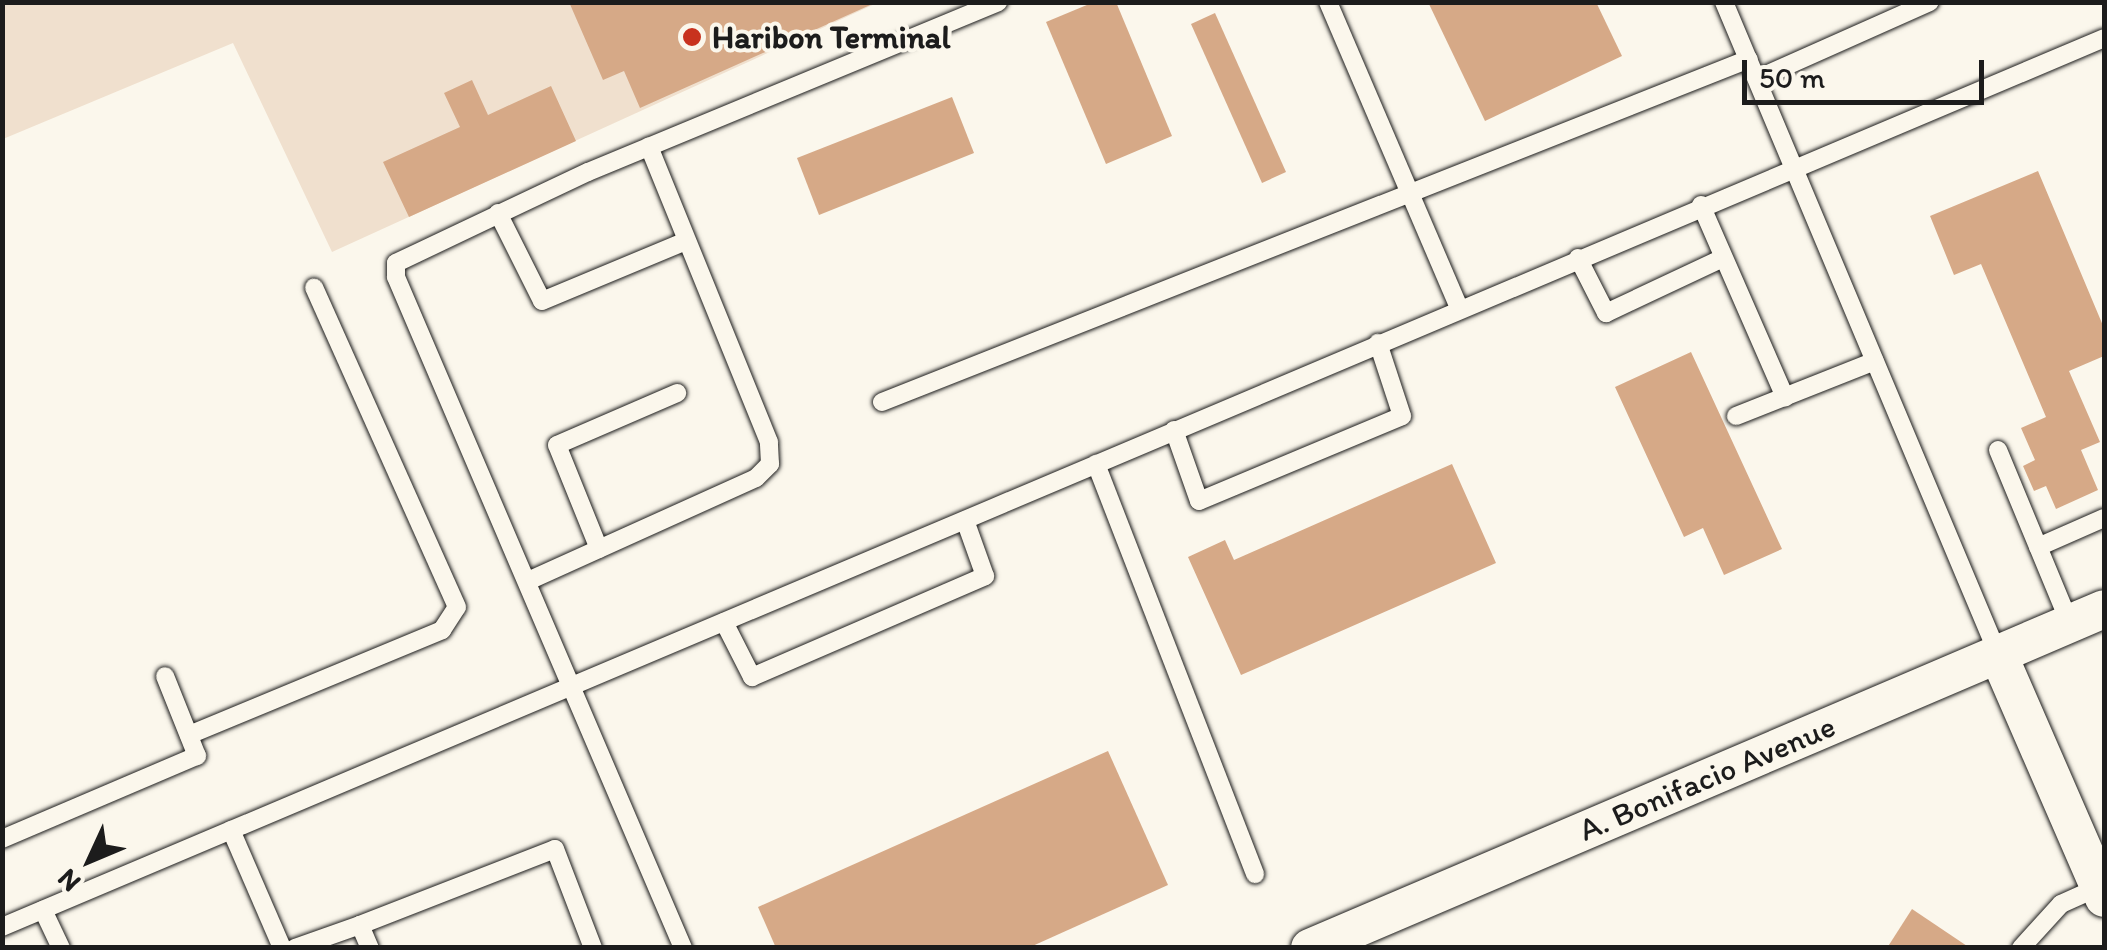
<!DOCTYPE html>
<style>
body{margin:0}
#map{position:relative;width:2107px;height:950px;overflow:hidden;background:#fbf7ec;font-family:Itim,sans-serif}
div>[style]{position:absolute}
.built>*{inset:0;background:#f0e0ce}
.building>*{inset:0;background:#d6a987}
.roads{filter:drop-shadow(0 0 2px #1c1c1c) drop-shadow(0 0 2px #1c1c1c)}
.service>*{height:18px;margin:-9px;padding:0 9px;transform-origin:9px;border-radius:9px;background:#fbf7ec}
.minor>*{height:38px;margin:-19px;padding:0 19px;transform-origin:19px;border-radius:19px;background:#fbf7ec}
.dots>*{width:28px;height:28px;translate:-50% -50%;box-sizing:border-box;border:5px solid #fbf7ec;border-radius:50%}
span{translate:-50% -50%;white-space:nowrap;text-align:center;line-height:1.15;-webkit-text-stroke:8px #fbf7ec;paint-order:stroke}
.poi-label{font-size:32px;color:#1c1c1c;font-weight:700}
.left{translate:0 -50%;text-align:left}
.street-label{font-size:32px;color:#1c1c1c}
.frame{position:absolute;inset:0;border:5px solid #1c1c1c;pointer-events:none}
.north{position:absolute;left:40px;top:810px;width:100px;height:100px;-webkit-text-stroke:8px #fbf7ec;paint-order:stroke;rotate:226deg;font-size:28px;font-weight:700;line-height:40px;text-align:center;color:#1c1c1c}
.north::after{content:'';display:block;margin:auto;width:35px;height:45px;background:#1c1c1c;clip-path:polygon(50% 0,100% 100%,50% 72%,0 100%)}
.scale{position:absolute;left:1742px;top:60px;width:242px;height:45px;box-sizing:border-box;border:5px solid #1c1c1c;border-top:0;padding-left:12px;font-size:30px;line-height:35px;white-space:nowrap;color:#1c1c1c;-webkit-text-stroke:8px #fbf7ec;paint-order:stroke}
</style>
<div id="map">
<div class="built">
<div style="clip-path:polygon(3px 3px,877px 3px,332px 252px,233px 43px,3px 139px)"></div>
</div>
<div class="building">
<div style="clip-path:polygon(569px 2px,877px 2px,640px 108px,624px 71px,603px 80px)"></div>
<div style="clip-path:polygon(1094px 2px,1116px 2px,1172px 136px,1106px 164px,1046px 22px)"></div>
<div style="clip-path:polygon(1428px 2px,1596px 2px,1622px 56px,1485px 121px)"></div>
<div style="clip-path:polygon(1215px 13px,1286px 172px,1262px 183px,1191px 24px)"></div>
<div style="clip-path:polygon(472px 80px,488px 115px,551px 86px,576px 141px,409px 217px,383px 162px,460px 127px,444px 93px)"></div>
<div style="clip-path:polygon(952px 97px,974px 153px,819px 215px,797px 158px)"></div>
<div style="clip-path:polygon(2038px 171px,2104px 328px,2104px 356px,2069px 371px,2100px 442px,2081px 450px,2098px 490px,2056px 509px,2046px 486px,2034px 491px,2023px 466px,2035px 460px,2021px 428px,2046px 417px,1981px 264px,1954px 275px,1930px 216px)"></div>
<div style="clip-path:polygon(1691px 352px,1782px 549px,1724px 575px,1703px 528px,1684px 537px,1615px 387px)"></div>
<div style="clip-path:polygon(1452px 464px,1496px 563px,1241px 675px,1188px 557px,1225px 540px,1234px 560px)"></div>
<div style="clip-path:polygon(1108px 751px,1168px 885px,1028px 948px,776px 948px,758px 907px)"></div>
<div style="clip-path:polygon(1912px 909px,1970px 948px,1887px 948px)"></div>
</div>
<div class="roads">
<div class="service">
<div style="left:1328px;top:2px;width:333px;rotate:66.8deg"></div>
<div style="left:1724px;top:2px;width:707px;rotate:67.21deg"></div>
<div style="left:1757px;top:79px;width:189px;rotate:-24deg"></div>
<div style="left:1701px;top:205px;width:210px;rotate:66.4deg"></div>
<div style="left:498px;top:213px;width:98px;rotate:63.4deg"></div>
<div style="left:542px;top:301px;width:156px;rotate:-22.6deg"></div>
<div style="left:1578px;top:258px;width:62px;rotate:63deg"></div>
<div style="left:1606px;top:313px;width:129px;rotate:-25.2deg"></div>
<div style="left:882px;top:402px;width:932px;rotate:-21.58deg"></div>
<div style="left:1736px;top:416px;width:149px;rotate:-21.6deg"></div>
<div style="left:1174px;top:430px;width:75px;rotate:70.6deg"></div>
<div style="left:1199px;top:501px;width:220px;rotate:-22.7deg"></div>
<div style="left:1402px;top:416px;width:77px;rotate:-108.2deg"></div>
<div style="left:1998px;top:450px;width:188px;rotate:67.5deg"></div>
<div style="left:1096px;top:464px;width:440px;rotate:68.8deg"></div>
<div style="left:2038px;top:547px;width:72px;rotate:-23.7deg"></div>
<div style="left:599px;top:549px;width:112px;rotate:-112deg"></div>
<div style="left:557px;top:445px;width:131px;rotate:-23.4deg"></div>
<div style="left:528px;top:581px;width:250px;rotate:-24.3deg"></div>
<div style="left:756px;top:478px;width:20px;rotate:-45deg"></div>
<div style="left:770px;top:464px;width:22px;rotate:-93deg"></div>
<div style="left:769px;top:442px;width:319px;rotate:-112.1deg"></div>
<div style="left:724px;top:622px;width:62px;rotate:63deg"></div>
<div style="left:752px;top:677px;width:254px;rotate:-23.4deg"></div>
<div style="left:985px;top:576px;width:59px;rotate:-109.7deg"></div>
<div style="left:189px;top:735px;width:274px;rotate:-22.5deg"></div>
<div style="left:442px;top:630px;width:27px;rotate:-57deg"></div>
<div style="left:457px;top:607px;width:350px;rotate:-114.1deg"></div>
<div style="left:231px;top:830px;width:129px;rotate:66.6deg"></div>
<div style="left:2px;top:839px;width:212px;rotate:-23.1deg"></div>
<div style="left:197px;top:756px;width:86px;rotate:-111.8deg"></div>
<div style="left:43px;top:910px;width:42px;rotate:64.7deg"></div>
<div style="left:360px;top:925px;width:209px;rotate:-21.3deg"></div>
<div style="left:555px;top:849px;width:106px;rotate:69deg"></div>
<div style="left:2px;top:927px;width:2282px;rotate:-22.92deg"></div>
<div style="left:295px;top:948px;width:69px;rotate:-19.5deg"></div>
<div style="left:360px;top:925px;width:25px;rotate:67deg"></div>
<div style="left:683px;top:948px;width:730px;rotate:-113.16deg"></div>
<div style="left:396px;top:277px;width:14px;rotate:-90deg"></div>
<div style="left:396px;top:263px;width:212px;rotate:-25.4deg"></div>
<div style="left:588px;top:172px;width:444px;rotate:-22.5deg"></div>
<div style="left:2021px;top:948px;width:59px;rotate:-47.7deg"></div>
<div style="left:2061px;top:904px;width:44px;rotate:-24.2deg"></div>
</div>
<div class="minor">
<div style="left:1998px;top:654px;width:266px;rotate:66.5deg"></div>
<div style="left:1310px;top:948px;width:863px;rotate:-23.12deg"></div>
</div>
</div>
<div class="dots">
<div style="left:692px;top:37px;background:#c8321e"></div>
</div>
<div class="poi-label">
<span class="left" style="left:712px;top:37px">Haribon Terminal</span>
</div>
<div class="street-label">
<span style="left:1707px;top:778px;rotate:-23deg">A. Bonifacio Avenue</span>
</div>
<div class="frame"></div>
<div class="north">N</div>
<div class="scale">50 m</div>
</div>
